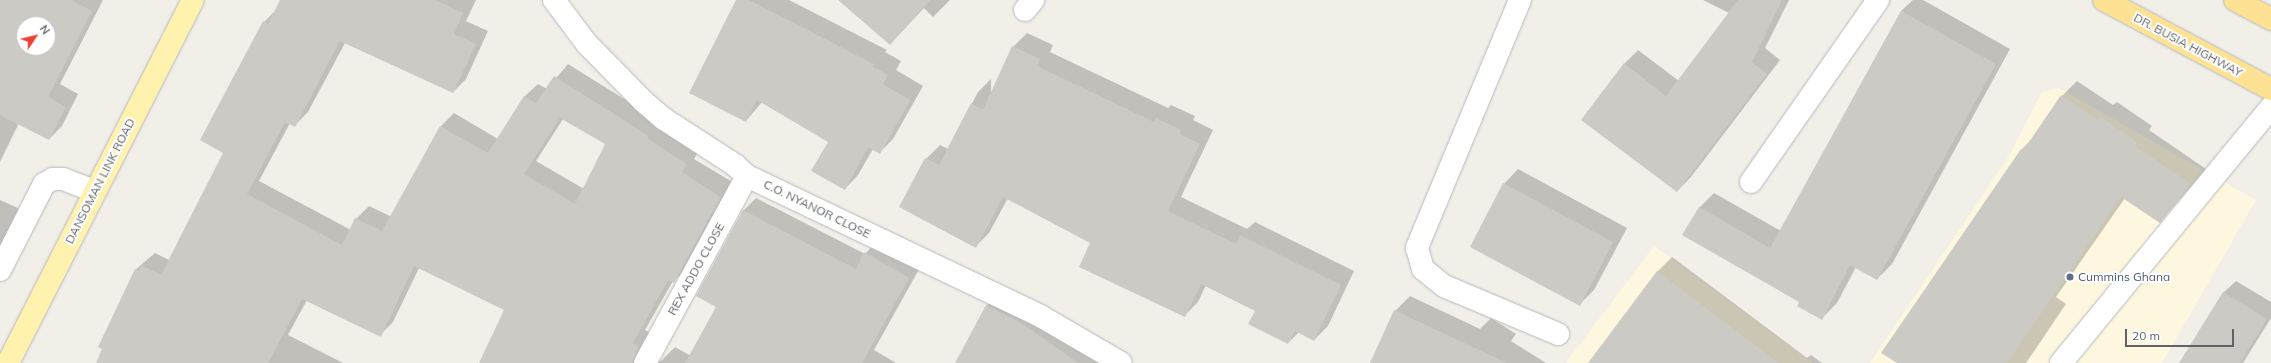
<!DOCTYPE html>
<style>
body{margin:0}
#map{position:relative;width:2271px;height:363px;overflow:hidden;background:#f1efe8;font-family:Mulish,sans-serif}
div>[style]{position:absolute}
.commercial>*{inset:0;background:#fef7e0}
.shadow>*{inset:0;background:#0003}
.building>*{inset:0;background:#cccac5}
.roads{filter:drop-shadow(0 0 1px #b5b8bc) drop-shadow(0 0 1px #b5b8bc)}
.minor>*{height:22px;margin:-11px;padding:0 11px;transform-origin:11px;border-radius:11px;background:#fff}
.major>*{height:22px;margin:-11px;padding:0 11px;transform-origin:11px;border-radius:11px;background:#fff2af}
.highway>*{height:22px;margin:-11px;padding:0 11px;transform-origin:11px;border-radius:11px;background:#fde293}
.dots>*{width:11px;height:11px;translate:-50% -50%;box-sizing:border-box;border:2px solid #fff;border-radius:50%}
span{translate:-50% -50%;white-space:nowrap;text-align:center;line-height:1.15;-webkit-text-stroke:4px #fff;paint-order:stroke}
.street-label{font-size:12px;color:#5f6368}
.service-label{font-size:12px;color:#4e5e75}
.left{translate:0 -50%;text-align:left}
.north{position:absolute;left:16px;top:16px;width:40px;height:40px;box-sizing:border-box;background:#fff;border:1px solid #bfc1c3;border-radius:50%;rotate:55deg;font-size:11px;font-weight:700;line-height:16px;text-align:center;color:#5f6368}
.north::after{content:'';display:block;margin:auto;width:14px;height:18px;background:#ea4335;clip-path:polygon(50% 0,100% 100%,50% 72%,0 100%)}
.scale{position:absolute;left:2125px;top:329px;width:109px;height:18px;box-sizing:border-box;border:2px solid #5f6368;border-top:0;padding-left:5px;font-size:12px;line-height:14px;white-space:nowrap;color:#5f6368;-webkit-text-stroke:3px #fff;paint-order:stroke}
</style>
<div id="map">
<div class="commercial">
<div style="clip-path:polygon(2059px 88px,2256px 200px,2162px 363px,1870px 363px,2009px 156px,2042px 92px)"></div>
<div style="clip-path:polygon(1654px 246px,1813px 363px,1566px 363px)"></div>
</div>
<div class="shadow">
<div style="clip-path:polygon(evenodd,0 0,103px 0,60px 84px,78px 94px,62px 126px,49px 139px,19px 123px,0 162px,0 0,24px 24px,48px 24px,48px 48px,24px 48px,24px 24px)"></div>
<div style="clip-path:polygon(evenodd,281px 0,476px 0,466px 21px,488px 31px,466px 79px,453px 92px,345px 43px,308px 112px,295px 125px,290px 123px,259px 181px,351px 230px,356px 219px,369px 206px,392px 217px,441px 126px,454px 113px,498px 139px,525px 96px,538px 84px,547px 89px,568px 64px,661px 122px,699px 150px,694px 159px,734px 183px,687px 269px,673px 281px,645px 330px,652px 334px,652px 361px,661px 361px,675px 347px,691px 356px,718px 307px,743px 211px,756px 198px,865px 254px,878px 240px,922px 264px,874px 350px,896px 363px,480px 363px,505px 309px,419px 268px,393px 322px,380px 335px,307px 300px,288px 335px,343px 363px,97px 363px,135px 270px,155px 253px,169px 260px,224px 152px,264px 22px,277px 9px,281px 0,563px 119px,606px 143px,584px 189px,536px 161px,563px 119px)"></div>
<div style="clip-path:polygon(737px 0,789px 0,887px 50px,885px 52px,901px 61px,896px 70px,923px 86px,893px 139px,879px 153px,873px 149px,858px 175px,845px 189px,829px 141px,762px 102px,746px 121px)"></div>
<div style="clip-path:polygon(839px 0,950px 0,933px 17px,924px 8px,890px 44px)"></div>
<div style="clip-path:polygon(1703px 0,1789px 0,1765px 48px,1780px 60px,1691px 177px,1677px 191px,1624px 64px,1638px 50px,1679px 81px,1729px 13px)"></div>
<div style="clip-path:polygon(1913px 0,1923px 0,2010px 49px,1892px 264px,1877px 279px,1856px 267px,1837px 303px,1822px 318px,1800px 302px,1699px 208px,1714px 193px,1781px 231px,1901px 11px)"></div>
<div style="clip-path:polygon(1027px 33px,1053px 45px,1050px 52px,1168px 108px,1171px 105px,1195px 116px,1193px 120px,1213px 130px,1181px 197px,1247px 229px,1255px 222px,1354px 271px,1328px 326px,1314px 340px,1299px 332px,1288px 343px,1256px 310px,1206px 285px,1198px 302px,1184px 316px,1091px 243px,1008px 198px,989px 233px,975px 247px,926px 159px,940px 145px,948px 149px,978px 92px,991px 79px,991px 96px,1013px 47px)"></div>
<div style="clip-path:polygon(2077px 81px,2113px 105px,2117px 102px,2152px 126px,2149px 130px,2206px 169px,2160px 222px,2125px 198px,2056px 297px,2066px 304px,2026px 363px,1898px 363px,1883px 352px,2022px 149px,2034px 137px,2062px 96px)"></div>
<div style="clip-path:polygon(1518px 169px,1627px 228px,1594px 290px,1580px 304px,1504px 184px)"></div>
<div style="clip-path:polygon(0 200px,20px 209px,0 250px)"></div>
<div style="clip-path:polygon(1672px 257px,1807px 358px,1811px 355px,1822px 363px,1589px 363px,1657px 272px)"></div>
<div style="clip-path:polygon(2236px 281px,2271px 302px,2271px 318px,2243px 363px,2180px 363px,2224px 292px)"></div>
<div style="clip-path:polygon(996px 296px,1099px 363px,956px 363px,987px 305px)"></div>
<div style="clip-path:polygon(1410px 296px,1480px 329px,1491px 318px,1516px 334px,1511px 341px,1546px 363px,1371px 363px,1395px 311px)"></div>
</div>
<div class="building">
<div style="clip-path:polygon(evenodd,0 0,71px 0,92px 11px,48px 97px,66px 107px,49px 140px,0 115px,0 0,24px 24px,48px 24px,48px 48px,24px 48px,24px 24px)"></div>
<div style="clip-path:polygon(evenodd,280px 0,435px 0,463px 13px,454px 34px,476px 44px,453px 93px,340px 41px,295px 127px,285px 122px,247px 194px,342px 245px,355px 218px,382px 231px,440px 126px,488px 153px,524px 96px,536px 103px,554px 76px,649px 136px,647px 138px,687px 164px,682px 172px,721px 197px,674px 283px,668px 280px,633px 343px,639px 347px,633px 363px,479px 363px,504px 310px,414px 266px,381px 337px,302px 299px,268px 363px,96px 363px,102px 349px,98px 347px,135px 269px,139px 271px,141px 265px,161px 275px,199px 200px,223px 153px,200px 140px,263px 21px,268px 24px,280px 0,560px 118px,605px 144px,575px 204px,524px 174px,560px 118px)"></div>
<div style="clip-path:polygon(736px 0,749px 0,874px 64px,872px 66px,888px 75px,883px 84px,910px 100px,880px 154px,868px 147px,845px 190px,811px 171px,828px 142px,757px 100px,746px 122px,689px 93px)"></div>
<div style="clip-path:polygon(838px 0,930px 0,890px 45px)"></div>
<div style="clip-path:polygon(1738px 0,1782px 0,1752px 62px,1767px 74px,1677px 192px,1581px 120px,1624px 63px,1666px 96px)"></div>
<div style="clip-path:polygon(1901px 11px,1996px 64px,1877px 280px,1850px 265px,1822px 320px,1797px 306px,1799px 302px,1682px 235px,1699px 207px,1770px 248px)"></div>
<div style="clip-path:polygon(1012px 46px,1040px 59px,1037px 66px,1154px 122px,1156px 118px,1181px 130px,1180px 134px,1200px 144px,1168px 211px,1236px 244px,1240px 235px,1341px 285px,1314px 341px,1295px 331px,1288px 344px,1248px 324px,1255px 311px,1201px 284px,1185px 317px,1079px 267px,1090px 243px,1003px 197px,976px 248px,899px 207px,925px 158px,939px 165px,971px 103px,983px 110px)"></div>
<div style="clip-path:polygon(2061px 95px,2098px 120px,2101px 117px,2137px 142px,2135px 146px,2191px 184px,2160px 223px,2121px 197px,2007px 363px,1897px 363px,1881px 353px,2021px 149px,2023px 151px)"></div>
<div style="clip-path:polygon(1503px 183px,1613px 242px,1580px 306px,1470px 247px)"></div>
<div style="clip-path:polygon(743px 210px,856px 269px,864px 252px,909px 278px,862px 363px,685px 363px,716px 307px,696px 296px)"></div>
<div style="clip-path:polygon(1657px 271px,1673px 283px,1779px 363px,1588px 363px)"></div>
<div style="clip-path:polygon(2223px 292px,2267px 319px,2240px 363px,2179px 363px)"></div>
<div style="clip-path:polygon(986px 305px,1023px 324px,1078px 363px,955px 363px)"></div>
<div style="clip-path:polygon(1394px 310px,1507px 363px,1370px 363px)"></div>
</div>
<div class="roads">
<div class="minor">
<div style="left:554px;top:0;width:55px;rotate:53.1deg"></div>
<div style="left:587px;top:44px;width:80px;rotate:45.5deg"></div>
<div style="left:643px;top:101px;width:28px;rotate:41deg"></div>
<div style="left:664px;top:119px;width:85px;rotate:32.9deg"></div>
<div style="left:735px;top:165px;width:16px;rotate:43deg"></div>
<div style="left:747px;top:176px;width:327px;rotate:25.5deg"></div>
<div style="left:1042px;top:317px;width:91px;rotate:30.2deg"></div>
<div style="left:1520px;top:0;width:269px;rotate:112.6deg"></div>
<div style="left:1417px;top:248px;width:22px;rotate:74deg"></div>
<div style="left:1423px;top:269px;width:27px;rotate:39deg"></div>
<div style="left:1444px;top:286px;width:124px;rotate:22.8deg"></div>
<div style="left:1025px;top:10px;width:13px;rotate:-51deg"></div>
<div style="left:1751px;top:182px;width:222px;rotate:-55.1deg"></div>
<div style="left:0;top:270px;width:97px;rotate:-62.9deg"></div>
<div style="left:44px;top:184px;width:10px;rotate:-29deg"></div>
<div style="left:53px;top:179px;width:10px"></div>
<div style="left:63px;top:179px;width:34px;rotate:21deg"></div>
<div style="left:645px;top:363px;width:213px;rotate:-61.4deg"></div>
<div style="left:2061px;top:363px;width:331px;rotate:-50.6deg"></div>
</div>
<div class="major">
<div style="left:8px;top:363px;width:407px;rotate:-63deg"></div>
</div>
<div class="highway">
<div style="left:2104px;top:0;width:189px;rotate:28.1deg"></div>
<div style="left:2235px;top:0;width:41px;rotate:27.8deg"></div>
</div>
</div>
<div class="dots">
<div style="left:2070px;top:277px;background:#5c6f8a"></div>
</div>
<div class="street-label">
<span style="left:2188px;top:45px;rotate:28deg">DR. BUSIA HIGHWAY</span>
<span style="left:100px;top:181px;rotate:-63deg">DANSOMAN LINK ROAD</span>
<span style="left:817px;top:209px;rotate:26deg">C.O. NYANOR CLOSE</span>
<span style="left:696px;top:269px;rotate:-61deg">REX ADDO CLOSE</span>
</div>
<div class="service-label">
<span class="left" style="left:2078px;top:277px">Cummins Ghana</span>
</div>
<div class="north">N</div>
<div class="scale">20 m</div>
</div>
